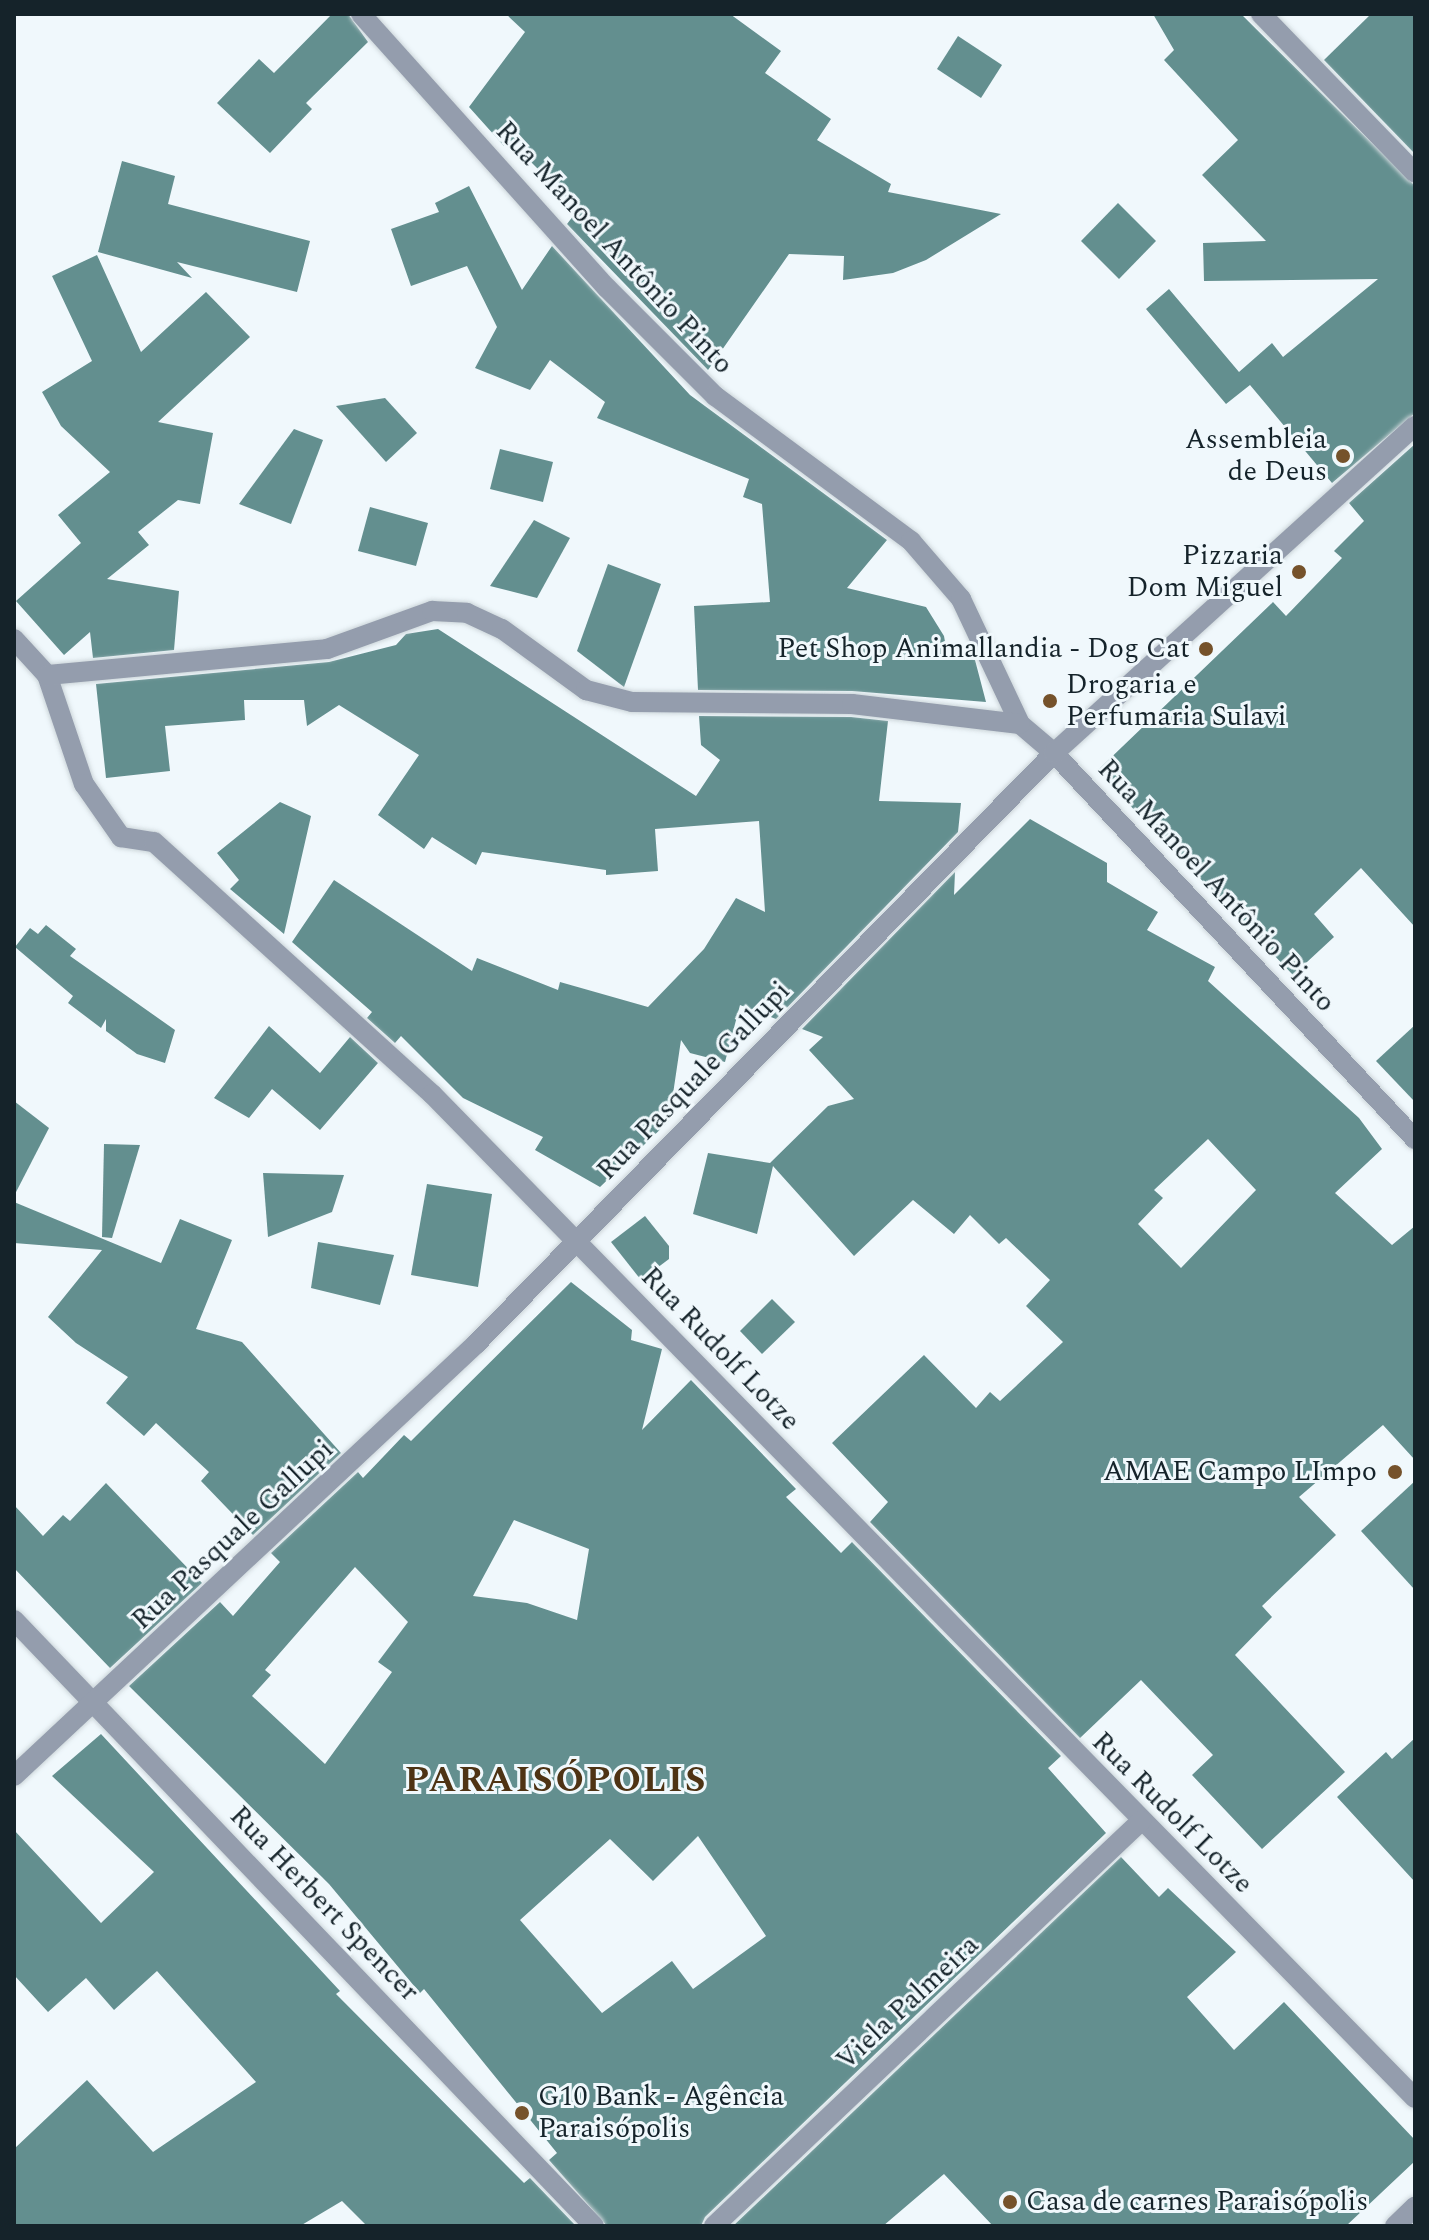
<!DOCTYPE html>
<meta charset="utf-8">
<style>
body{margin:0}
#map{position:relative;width:1429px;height:2240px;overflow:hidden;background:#f0f8fc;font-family:Spectral,serif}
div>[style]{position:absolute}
.building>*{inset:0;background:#638f8f}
.roads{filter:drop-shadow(0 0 2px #cdd6da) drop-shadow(0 0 2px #cdd6da)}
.minor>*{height:20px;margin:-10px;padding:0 10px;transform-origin:10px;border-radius:10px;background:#949dad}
.dots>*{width:22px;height:22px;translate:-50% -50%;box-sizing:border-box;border:4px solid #f0f8fc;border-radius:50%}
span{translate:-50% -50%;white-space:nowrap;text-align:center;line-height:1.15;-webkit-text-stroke:6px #f0f8fc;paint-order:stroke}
.street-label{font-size:28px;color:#15232a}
.poi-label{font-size:28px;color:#15232a}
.right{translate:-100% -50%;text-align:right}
.left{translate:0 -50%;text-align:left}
.district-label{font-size:36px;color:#4e3314;font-weight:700;letter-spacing:2px}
.frame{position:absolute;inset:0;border:16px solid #15232a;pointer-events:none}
</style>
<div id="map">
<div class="building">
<div style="clip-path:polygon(332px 14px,348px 14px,368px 42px,306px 103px,312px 109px,270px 153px,217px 103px,259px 59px,274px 73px)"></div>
<div style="clip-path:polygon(506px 14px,730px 14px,781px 51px,765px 73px,831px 119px,817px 140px,891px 184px,888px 192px,1001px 214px,926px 260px,893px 273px,843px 280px,844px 256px,789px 254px,708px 370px,567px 224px,577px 211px,565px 196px,515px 146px,504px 146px,469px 107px,525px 32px)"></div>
<div style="clip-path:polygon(1153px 14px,1241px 14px,1415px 186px,1415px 413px,1332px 483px,1250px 385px,1226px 404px,1146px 309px,1169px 289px,1239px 372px,1272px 343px,1283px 357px,1378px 279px,1204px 281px,1203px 243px,1266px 241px,1202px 175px,1238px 140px,1164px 60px,1174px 50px)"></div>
<div style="clip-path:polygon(1371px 14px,1415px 14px,1415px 154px,1324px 60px)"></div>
<div style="clip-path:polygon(958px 36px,1002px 65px,981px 98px,937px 69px)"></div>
<div style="clip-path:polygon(122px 161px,175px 176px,168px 204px,310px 241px,297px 292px,177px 262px,192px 278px,98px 252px)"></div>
<div style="clip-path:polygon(469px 186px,522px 290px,552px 246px,690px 395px,887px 540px,847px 588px,926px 607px,944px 636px,948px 659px,975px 660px,986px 702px,852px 691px,698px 690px,694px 606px,770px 602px,762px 504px,743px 497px,749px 479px,597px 418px,605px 402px,550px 360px,530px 390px,475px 368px,497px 327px,467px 266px,411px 286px,391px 229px,439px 212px,435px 203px)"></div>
<div style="clip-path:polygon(1118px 203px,1156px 241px,1119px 279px,1081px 241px)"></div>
<div style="clip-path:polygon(97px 255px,141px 352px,206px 292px,250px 337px,158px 422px,213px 433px,200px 504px,178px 500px,138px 532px,149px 545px,107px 579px,179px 591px,174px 650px,93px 658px,90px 632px,64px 655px,16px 601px,81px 543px,58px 515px,110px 472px,61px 426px,42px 392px,92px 361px,52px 276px)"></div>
<div style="clip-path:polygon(385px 398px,417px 433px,386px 462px,336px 406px)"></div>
<div style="clip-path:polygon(294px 429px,323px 440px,291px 524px,239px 504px)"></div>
<div style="clip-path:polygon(1415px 444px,1415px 927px,1361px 868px,1314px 914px,1334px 937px,1293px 975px,1097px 771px,1273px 602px,1286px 616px,1342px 558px,1334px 551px,1364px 521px,1349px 503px)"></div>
<div style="clip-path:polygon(500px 449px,553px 462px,543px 502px,490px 489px)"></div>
<div style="clip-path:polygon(370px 507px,428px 523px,416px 566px,358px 551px)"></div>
<div style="clip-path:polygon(534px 520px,570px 538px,537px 598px,490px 586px)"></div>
<div style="clip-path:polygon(608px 564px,661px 584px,624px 687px,577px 651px)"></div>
<div style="clip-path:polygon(438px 629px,696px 796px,720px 760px,701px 745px,699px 716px,851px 717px,888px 721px,879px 801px,961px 803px,958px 832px,776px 1019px,740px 1005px,725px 1062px,690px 1053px,681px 1040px,669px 1121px,600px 1187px,535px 1150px,543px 1137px,463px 1098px,401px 1036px,395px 1043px,367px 1018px,372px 1012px,292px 942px,334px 880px,472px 971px,477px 958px,558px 990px,560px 982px,648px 1007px,704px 949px,736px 898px,765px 912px,759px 821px,655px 829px,658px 871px,606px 875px,606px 870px,482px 852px,476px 865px,432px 837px,424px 849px,378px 815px,419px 755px,339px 705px,307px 726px,304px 700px,244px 700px,245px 720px,165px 726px,170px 771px,106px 778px,96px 684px,329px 662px,396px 645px,406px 634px)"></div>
<div style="clip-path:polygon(280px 802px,311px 816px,284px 934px,230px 889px,239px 880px,217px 853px)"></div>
<div style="clip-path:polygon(evenodd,1030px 819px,1107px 863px,1107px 882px,1158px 912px,1147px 930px,1215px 967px,1208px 981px,1359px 1118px,1382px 1149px,1335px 1193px,1392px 1245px,1415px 1226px,1415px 1460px,1383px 1425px,1299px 1497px,1336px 1535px,1262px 1606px,1272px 1617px,1235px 1655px,1345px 1772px,1262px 1849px,1192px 1775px,1213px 1755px,1141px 1680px,1080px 1738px,870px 1522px,888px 1502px,832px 1443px,924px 1355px,976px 1408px,990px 1392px,1000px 1401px,1063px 1342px,1026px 1306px,1050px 1280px,1006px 1238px,999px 1244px,970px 1215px,954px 1234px,913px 1200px,854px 1256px,773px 1166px,757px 1234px,693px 1214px,708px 1153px,770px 1163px,828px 1106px,854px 1099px,809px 1050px,823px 1037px,802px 1029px,955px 872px,954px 895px,1030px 819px,1208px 1139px,1256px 1190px,1181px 1268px,1138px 1224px,1163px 1198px,1154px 1190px,1208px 1139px)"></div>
<div style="clip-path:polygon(46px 925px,76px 949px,70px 956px,175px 1030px,165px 1063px,137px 1054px,106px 1031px,106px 1019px,101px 1028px,68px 1003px,73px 996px,15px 947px,30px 928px,38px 934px)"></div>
<div style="clip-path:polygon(1415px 1025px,1415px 1102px,1376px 1061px)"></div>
<div style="clip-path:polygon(269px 1026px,320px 1073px,350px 1037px,378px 1063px,320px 1130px,272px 1089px,249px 1118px,214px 1098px)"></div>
<div style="clip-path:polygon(14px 1101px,49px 1128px,14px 1196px)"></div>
<div style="clip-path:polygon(104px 1144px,140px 1145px,112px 1238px,102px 1237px)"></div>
<div style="clip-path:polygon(263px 1173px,344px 1175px,332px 1212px,268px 1237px)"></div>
<div style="clip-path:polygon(427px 1184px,492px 1194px,478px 1287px,411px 1275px)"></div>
<div style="clip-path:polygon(14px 1202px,161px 1263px,180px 1219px,232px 1240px,196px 1329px,242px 1342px,341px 1453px,253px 1535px,201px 1481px,209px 1472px,156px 1423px,144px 1436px,106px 1403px,128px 1377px,76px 1343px,48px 1317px,102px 1250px,14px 1243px)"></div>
<div style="clip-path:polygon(645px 1216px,669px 1246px,669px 1259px,641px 1280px,611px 1242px)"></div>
<div style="clip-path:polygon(318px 1242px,394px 1255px,380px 1305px,311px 1288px)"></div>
<div style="clip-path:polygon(evenodd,571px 1282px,632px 1330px,631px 1340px,662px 1349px,642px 1430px,691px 1380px,796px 1489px,786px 1497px,841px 1553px,852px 1542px,1061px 1756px,1048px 1768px,1106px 1833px,705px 2217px,701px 2226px,607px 2226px,549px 2160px,557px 2153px,424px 1989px,420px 1993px,329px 1884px,129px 1686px,220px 1602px,233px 1616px,280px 1562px,271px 1553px,358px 1472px,363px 1478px,404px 1435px,411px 1441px,571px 1282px,514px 1520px,589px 1549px,577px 1620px,527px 1603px,473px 1596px,514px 1520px,571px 1282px,355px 1567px,408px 1622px,378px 1662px,392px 1672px,325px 1764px,252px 1696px,271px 1675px,265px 1670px,355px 1567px,571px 1282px,698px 1836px,766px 1936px,693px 1989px,672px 1961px,602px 2013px,520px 1920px,610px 1839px,653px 1881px,698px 1836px)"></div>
<div style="clip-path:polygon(772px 1299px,795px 1322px,762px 1354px,740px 1331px)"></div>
<div style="clip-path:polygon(1415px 1481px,1415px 1590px,1361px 1531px)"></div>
<div style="clip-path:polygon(106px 1483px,202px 1583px,110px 1668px,14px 1568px,14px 1505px,43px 1536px,63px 1515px,70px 1521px)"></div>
<div style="clip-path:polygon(101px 1734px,340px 1991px,336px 1994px,524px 2183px,530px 2178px,576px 2226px,367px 2226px,342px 2201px,300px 2226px,14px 2226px,14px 2149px,87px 2080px,153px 2152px,256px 2082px,157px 1971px,114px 2010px,86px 1978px,48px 2012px,14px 1975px,14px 1830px,101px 1923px,154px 1872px,52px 1776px)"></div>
<div style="clip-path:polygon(1415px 1738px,1415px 1882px,1337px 1797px,1386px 1752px,1392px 1759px)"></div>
<div style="clip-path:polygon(1121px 1857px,1159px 1897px,1168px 1888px,1236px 1952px,1187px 1997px,1234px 2050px,1284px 2002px,1415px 2140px,1415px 2161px,1346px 2226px,993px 2226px,944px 2174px,883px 2226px,733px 2226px)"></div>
</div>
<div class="roads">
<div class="minor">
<div style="left:361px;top:14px;width:368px;rotate:48.1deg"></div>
<div style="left:607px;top:288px;width:153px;rotate:45deg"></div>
<div style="left:715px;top:396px;width:244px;rotate:36.5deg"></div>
<div style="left:911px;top:541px;width:77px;rotate:49.2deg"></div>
<div style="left:961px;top:599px;width:138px;rotate:64.7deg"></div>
<div style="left:1020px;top:724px;width:45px;rotate:40.5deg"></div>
<div style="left:1054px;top:753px;width:529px;rotate:46.92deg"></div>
<div style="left:1261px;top:14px;width:221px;rotate:45.9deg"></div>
<div style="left:14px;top:639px;width:49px;rotate:47.5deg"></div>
<div style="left:47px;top:675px;width:115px;rotate:71.3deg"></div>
<div style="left:84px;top:784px;width:65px;rotate:55.1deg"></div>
<div style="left:121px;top:837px;width:33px;rotate:9deg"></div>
<div style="left:154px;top:842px;width:375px;rotate:42.2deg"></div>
<div style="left:432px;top:1094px;width:1405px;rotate:45.61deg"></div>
<div style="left:47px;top:675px;width:281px;rotate:-5.3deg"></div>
<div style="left:327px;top:649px;width:112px;rotate:-19.9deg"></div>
<div style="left:432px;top:611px;width:35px;rotate:3deg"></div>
<div style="left:467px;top:613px;width:38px;rotate:25deg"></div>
<div style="left:502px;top:629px;width:104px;rotate:36deg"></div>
<div style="left:586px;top:690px;width:48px;rotate:14.6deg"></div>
<div style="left:632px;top:702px;width:220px;rotate:0.5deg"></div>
<div style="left:852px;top:704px;width:169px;rotate:6.8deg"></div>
<div style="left:14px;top:1620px;width:839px;rotate:46.26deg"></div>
<div style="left:14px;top:1776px;width:633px;rotate:-43.08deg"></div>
<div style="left:476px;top:1344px;width:827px;rotate:-45.64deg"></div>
<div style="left:1054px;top:753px;width:487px;rotate:-42.2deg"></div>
<div style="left:714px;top:2226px;width:589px;rotate:-43.49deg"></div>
<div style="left:1395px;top:2226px;width:28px;rotate:-44deg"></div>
</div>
</div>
<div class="dots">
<div style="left:1343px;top:456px;background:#75522b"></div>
<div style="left:1299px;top:572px;background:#75522b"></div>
<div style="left:1206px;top:649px;background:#75522b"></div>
<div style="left:1050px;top:701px;background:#75522b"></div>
<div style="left:1395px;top:1472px;background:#75522b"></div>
<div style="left:522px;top:2113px;background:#75522b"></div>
<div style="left:1010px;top:2202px;background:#75522b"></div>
</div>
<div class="street-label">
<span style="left:614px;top:248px;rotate:47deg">Rua Manoel Antônio Pinto</span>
<span style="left:1216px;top:886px;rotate:47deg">Rua Manoel Antônio Pinto</span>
<span style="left:694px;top:1081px;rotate:-46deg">Rua Pasquale Gallupi</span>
<span style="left:720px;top:1349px;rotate:46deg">Rua Rudolf Lotze</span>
<span style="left:233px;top:1535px;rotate:-43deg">Rua Pasquale Gallupi</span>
<span style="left:1172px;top:1813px;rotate:45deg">Rua Rudolf Lotze</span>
<span style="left:324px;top:1904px;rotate:46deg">Rua Herbert Spencer</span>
<span style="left:908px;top:2003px;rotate:-43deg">Viela Palmeira</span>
</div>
<div class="poi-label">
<span class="right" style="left:1327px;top:456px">Assembleia<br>de Deus</span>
<span class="right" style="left:1283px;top:572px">Pizzaria<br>Dom Miguel</span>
<span class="right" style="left:1190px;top:649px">Pet Shop Animallandia - Dog Cat</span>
<span class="left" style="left:1066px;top:701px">Drogaria e<br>Perfumaria Sulavi</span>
<span class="right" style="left:1377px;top:1472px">AMAE Campo LImpo</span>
<span class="left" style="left:538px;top:2113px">G10 Bank - Agência<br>Paraisópolis</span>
<span class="left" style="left:1026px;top:2202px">Casa de carnes Paraisópolis</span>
</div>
<div class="district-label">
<span style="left:556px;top:1781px">PARAISÓPOLIS</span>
</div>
<div class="frame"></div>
</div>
